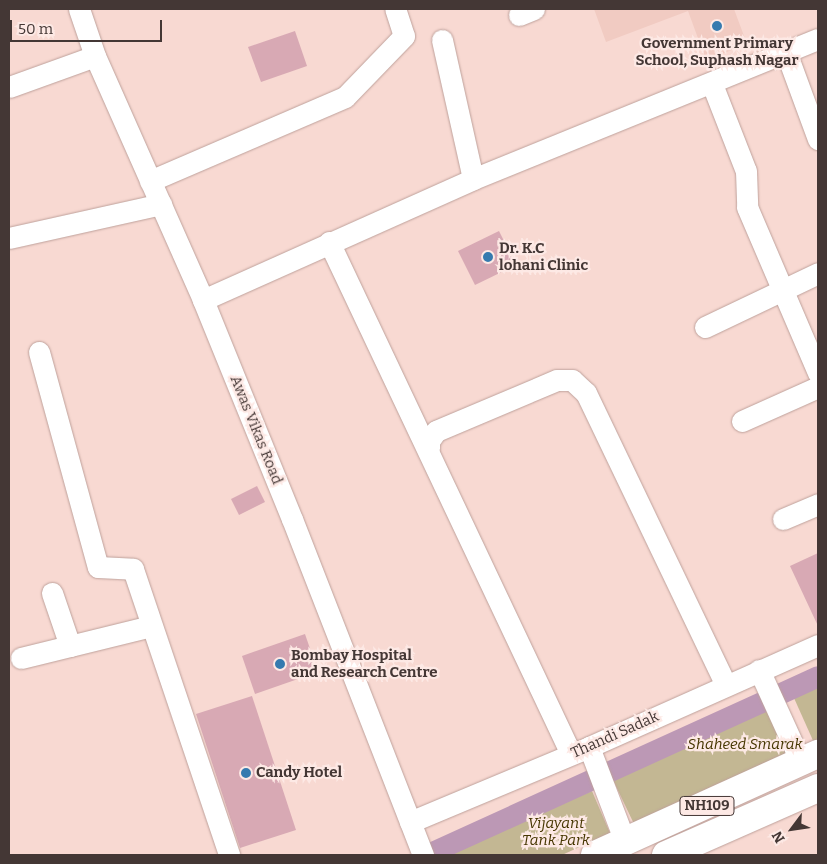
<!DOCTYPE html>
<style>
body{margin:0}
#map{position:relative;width:827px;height:864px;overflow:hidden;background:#f8d9d2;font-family:Bitter,serif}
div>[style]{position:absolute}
.built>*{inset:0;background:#f1cbc2}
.green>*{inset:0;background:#c3b793}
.canal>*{height:21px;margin:-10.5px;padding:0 10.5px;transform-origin:10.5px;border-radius:10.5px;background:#bc98b5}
.building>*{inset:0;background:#d8a9b4}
.roads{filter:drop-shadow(0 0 1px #bea19b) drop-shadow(0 0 1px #bea19b)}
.minor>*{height:21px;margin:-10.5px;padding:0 10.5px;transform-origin:10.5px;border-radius:10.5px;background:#fff}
.highway>*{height:28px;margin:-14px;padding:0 14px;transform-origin:14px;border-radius:14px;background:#fff}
.dots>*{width:14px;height:14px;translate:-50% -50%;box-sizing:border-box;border:2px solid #fde9e5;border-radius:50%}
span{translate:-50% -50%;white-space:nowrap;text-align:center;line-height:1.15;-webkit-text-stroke:4.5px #fde9e5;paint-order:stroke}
.shield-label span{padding:1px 4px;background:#fde9e5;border:1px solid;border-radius:4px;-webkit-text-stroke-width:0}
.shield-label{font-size:14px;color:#443735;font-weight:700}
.poi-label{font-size:15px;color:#443735;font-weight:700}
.left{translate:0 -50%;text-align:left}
.street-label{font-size:15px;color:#443735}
.park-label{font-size:15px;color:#463600;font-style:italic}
.frame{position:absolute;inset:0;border:10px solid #443735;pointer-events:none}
.north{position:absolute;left:767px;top:804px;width:50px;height:50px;-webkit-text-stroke:4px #fde9e5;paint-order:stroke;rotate:239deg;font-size:14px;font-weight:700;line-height:20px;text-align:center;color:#443735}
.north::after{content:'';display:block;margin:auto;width:18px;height:22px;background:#443735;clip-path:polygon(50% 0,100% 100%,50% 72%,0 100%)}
.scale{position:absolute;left:10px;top:20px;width:152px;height:22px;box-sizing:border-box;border:2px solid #443735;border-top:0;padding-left:6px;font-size:15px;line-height:18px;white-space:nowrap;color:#443735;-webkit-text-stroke:4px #fde9e5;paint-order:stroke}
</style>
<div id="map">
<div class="built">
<div style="clip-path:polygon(594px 9px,734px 9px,747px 44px,706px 60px,688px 11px,606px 42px)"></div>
</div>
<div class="green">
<div style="clip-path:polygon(818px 687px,818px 744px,815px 745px,794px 698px)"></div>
<div style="clip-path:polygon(767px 705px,788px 755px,635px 826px,612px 778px)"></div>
<div style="clip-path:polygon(592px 791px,610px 833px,562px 855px,441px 855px)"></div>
</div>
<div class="canal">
<div style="left:432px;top:852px;width:424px;rotate:-24.5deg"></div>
</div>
<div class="building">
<div style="clip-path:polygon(295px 31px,307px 66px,261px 82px,248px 47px)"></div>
<div style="clip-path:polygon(499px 231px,516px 265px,475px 285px,458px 251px)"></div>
<div style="clip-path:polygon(257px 486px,265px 502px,239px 515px,231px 499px)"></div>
<div style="clip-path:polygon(818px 553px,818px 626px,790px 566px)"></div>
<div style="clip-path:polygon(305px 634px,318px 672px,255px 694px,242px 656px)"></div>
<div style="clip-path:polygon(252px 696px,296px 830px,240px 848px,196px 714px)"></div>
</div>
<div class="roads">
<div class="minor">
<div style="left:79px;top:9px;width:50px;rotate:71.2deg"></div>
<div style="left:95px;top:56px;width:267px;rotate:66.1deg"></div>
<div style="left:203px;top:300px;width:236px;rotate:67.9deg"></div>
<div style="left:292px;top:519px;width:361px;rotate:68.7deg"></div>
<div style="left:519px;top:15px;width:16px;rotate:-22deg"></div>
<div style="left:442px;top:40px;width:142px;rotate:77.4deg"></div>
<div style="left:786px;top:52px;width:93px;rotate:69.8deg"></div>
<div style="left:712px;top:84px;width:93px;rotate:68.7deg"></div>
<div style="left:746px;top:171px;width:36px;rotate:88deg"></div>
<div style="left:747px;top:207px;width:181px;rotate:66.8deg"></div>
<div style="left:9px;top:87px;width:91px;rotate:-19.8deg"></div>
<div style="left:150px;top:181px;width:212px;rotate:-23.3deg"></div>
<div style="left:345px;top:97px;width:85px;rotate:-46deg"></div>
<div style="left:404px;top:36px;width:28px;rotate:-108deg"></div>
<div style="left:9px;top:238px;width:156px;rotate:-12.6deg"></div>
<div style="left:329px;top:242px;width:566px;rotate:64.7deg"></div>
<div style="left:203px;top:300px;width:296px;rotate:-24.1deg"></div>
<div style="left:473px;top:179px;width:372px;rotate:-22.1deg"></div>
<div style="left:705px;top:327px;width:125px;rotate:-25.5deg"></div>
<div style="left:39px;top:352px;width:223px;rotate:74.7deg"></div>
<div style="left:98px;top:567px;width:35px;rotate:3deg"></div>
<div style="left:133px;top:569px;width:302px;rotate:71.4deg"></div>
<div style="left:742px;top:421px;width:83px;rotate:-24.1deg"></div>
<div style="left:429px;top:448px;width:7px;rotate:-90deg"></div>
<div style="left:429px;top:441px;width:12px;rotate:-55deg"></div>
<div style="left:436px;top:431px;width:131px;rotate:-22.9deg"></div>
<div style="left:557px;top:380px;width:15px"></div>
<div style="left:572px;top:380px;width:19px;rotate:43deg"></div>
<div style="left:586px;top:393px;width:324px;rotate:64.4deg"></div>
<div style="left:783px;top:519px;width:38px;rotate:-23deg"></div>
<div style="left:52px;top:593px;width:56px;rotate:71.2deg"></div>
<div style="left:21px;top:658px;width:134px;rotate:-13.8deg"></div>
<div style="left:759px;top:670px;width:101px;rotate:65.5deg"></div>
<div style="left:589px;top:747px;width:102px;rotate:69.2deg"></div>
<div style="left:410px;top:822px;width:194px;rotate:-22.7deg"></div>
<div style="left:589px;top:747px;width:251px;rotate:-24deg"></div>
</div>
<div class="highway">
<div style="left:595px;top:855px;width:245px;rotate:-24.4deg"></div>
<div style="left:666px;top:855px;width:166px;rotate:-23.8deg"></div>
</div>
</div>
<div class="dots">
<div style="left:717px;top:26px;background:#357aaf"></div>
<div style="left:488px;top:257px;background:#357aaf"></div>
<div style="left:280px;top:664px;background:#357aaf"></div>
<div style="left:246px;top:773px;background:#357aaf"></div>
</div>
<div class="shield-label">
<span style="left:707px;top:806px">NH109</span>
</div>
<div class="poi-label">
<span style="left:717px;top:52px">Government Primary<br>School, Suphash Nagar</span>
<span class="left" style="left:499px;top:257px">Dr. K.C<br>lohani Clinic</span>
<span class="left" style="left:291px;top:664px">Bombay Hospital<br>and Research Centre</span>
<span class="left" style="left:256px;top:773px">Candy Hotel</span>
</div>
<div class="street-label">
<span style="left:256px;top:430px;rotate:68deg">Awas Vikas Road</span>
<span style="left:615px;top:735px;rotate:-24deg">Thandi Sadak</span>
</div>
<div class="park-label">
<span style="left:745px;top:745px">Shaheed Smarak</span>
<span style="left:556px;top:832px">Vijayant<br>Tank Park</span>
</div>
<div class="frame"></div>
<div class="north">N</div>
<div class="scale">50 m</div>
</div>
